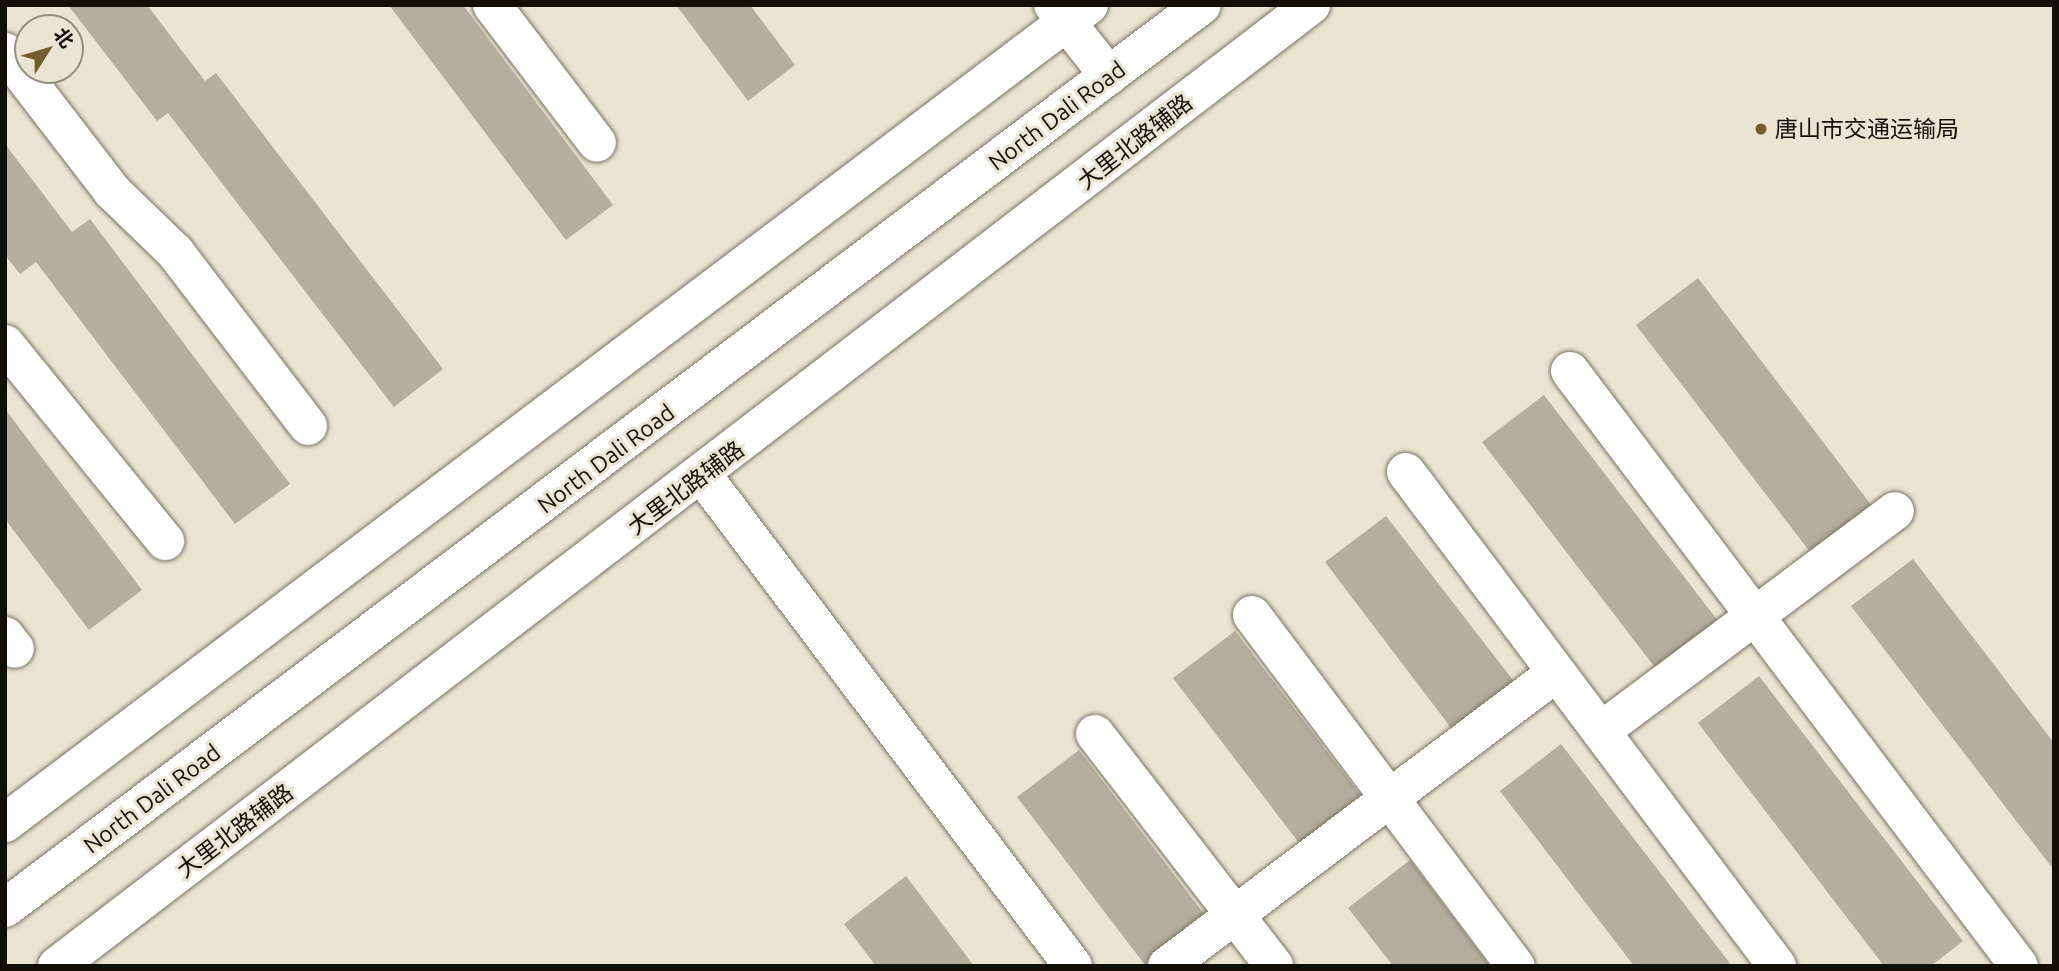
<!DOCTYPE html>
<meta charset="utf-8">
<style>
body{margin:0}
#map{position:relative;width:2059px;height:971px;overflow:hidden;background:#ece4d3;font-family:Ubuntu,"Noto Sans SC",sans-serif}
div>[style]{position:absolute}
.building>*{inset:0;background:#b5ad9d}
.roads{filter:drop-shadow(0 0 2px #7a7263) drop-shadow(0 0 2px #7a7263)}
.minor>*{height:38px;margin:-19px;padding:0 19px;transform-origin:19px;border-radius:19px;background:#fff}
.major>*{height:38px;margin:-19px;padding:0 19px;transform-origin:19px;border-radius:19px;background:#fff}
.dots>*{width:19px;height:19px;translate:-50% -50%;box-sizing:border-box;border:4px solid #ece4d3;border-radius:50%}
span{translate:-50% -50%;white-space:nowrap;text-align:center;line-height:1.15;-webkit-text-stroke:6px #ece4d3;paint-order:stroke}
.street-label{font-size:23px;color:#120f09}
.poi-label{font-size:23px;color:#120f09}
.left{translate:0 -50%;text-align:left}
.frame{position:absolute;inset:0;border:7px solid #120f09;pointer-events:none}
.north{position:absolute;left:14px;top:14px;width:70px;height:70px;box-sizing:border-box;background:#ece4d3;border:2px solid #958f82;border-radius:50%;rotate:53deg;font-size:19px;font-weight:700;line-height:28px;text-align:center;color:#120f09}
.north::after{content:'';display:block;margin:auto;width:24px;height:32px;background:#745e2d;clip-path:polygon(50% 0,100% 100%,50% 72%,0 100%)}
</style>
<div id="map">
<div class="building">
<div style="clip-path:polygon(68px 5px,147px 5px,205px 81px,216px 73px,443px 369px,394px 407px,168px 113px,157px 121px)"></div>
<div style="clip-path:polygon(389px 5px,463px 5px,613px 205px,566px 240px)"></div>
<div style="clip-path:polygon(676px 5px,750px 5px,795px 65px,748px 101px)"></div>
<div style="clip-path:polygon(5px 144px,72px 232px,90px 219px,290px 484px,235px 524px,36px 262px,20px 274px,5px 255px)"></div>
<div style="clip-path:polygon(1698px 278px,1878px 514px,1817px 561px,1636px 325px)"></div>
<div style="clip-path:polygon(1544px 395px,1725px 630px,1663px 678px,1482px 442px)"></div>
<div style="clip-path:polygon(5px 409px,142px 590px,89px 630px,5px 519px)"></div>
<div style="clip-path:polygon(1386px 516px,1523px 693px,1461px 741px,1325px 562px)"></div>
<div style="clip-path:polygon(1913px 559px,2054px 743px,2054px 870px,1851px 606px)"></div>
<div style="clip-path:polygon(1235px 631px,1371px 809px,1309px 856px,1173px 678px)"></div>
<div style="clip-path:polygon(1759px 676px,1963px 941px,1931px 966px,1884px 966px,1698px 723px)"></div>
<div style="clip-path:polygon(1561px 744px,1732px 966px,1634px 966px,1500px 791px)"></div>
<div style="clip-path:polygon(1079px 750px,1207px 918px,1145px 965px,1017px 797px)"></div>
<div style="clip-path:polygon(1410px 860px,1490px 966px,1393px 966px,1348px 908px)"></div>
<div style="clip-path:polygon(906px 876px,974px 966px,876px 966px,844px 924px)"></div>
</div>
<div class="roads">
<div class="minor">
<div style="left:492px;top:5px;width:173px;rotate:52.7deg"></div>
<div style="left:1053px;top:5px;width:90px;rotate:51.7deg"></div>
<div style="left:5px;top:52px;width:175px;rotate:52.4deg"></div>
<div style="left:112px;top:191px;width:88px;rotate:44.1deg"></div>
<div style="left:175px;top:252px;width:219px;rotate:52.6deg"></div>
<div style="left:5px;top:344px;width:254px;rotate:50.9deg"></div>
<div style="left:1570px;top:371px;width:745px;rotate:52.96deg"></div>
<div style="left:1406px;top:472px;width:618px;rotate:53.09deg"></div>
<div style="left:703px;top:476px;width:614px;rotate:52.94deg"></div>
<div style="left:1252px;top:615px;width:439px;rotate:53.1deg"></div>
<div style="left:5px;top:636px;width:16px;rotate:52deg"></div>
<div style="left:1601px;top:731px;width:367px;rotate:-36.8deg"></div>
<div style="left:1095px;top:734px;width:293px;rotate:52.3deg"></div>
<div style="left:5px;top:823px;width:1358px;rotate:-37.04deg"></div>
<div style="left:57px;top:966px;width:1580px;rotate:-37.46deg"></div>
<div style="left:1167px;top:966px;width:487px;rotate:-37deg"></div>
</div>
<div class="major">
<div style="left:5px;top:908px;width:1499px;rotate:-37.03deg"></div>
</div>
</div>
<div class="dots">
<div style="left:1761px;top:129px;background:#745e2d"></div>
</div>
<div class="street-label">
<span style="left:1057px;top:116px;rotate:-37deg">North Dali Road</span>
<span style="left:1135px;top:142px;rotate:-38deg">大里北路辅路</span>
<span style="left:606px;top:459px;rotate:-37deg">North Dali Road</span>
<span style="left:686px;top:488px;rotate:-37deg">大里北路辅路</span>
<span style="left:152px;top:799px;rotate:-37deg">North Dali Road</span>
<span style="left:235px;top:831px;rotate:-37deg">大里北路辅路</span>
</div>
<div class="poi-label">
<span class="left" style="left:1775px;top:129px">唐山市交通运输局</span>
</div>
<div class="frame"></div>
<div class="north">北</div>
</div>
